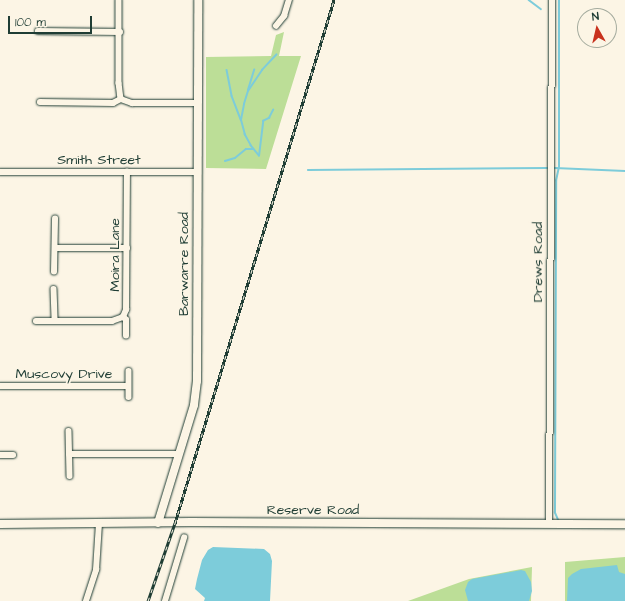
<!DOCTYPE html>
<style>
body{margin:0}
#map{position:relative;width:625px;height:601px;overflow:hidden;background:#fcf5e5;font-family:"Architects Daughter",sans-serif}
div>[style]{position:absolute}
.green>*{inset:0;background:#bcde97}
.water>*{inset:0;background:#7dccda}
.stream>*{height:1.5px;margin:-0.75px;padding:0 0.75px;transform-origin:0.75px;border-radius:0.75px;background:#7dccda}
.roads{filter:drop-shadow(0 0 1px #1f3d34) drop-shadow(0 0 1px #1f3d34)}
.street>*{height:5.5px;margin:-2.75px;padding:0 2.75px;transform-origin:2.75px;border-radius:2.75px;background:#fcf5e5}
.secondary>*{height:8px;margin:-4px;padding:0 4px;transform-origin:4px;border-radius:4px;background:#fcf5e5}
.rail>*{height:3px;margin-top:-1.5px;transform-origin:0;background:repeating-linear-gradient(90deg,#fcf5e5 0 4.5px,#1f3d34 0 9px);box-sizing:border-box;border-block:1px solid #1f3d34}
span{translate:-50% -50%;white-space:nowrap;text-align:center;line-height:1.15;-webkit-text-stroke:3.5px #fcf5e5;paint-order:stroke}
.street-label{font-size:14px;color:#1f3d34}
.north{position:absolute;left:577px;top:8px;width:40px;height:40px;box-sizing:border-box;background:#fcf5e5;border:1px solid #a4ab9e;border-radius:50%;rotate:352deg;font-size:11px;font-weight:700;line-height:16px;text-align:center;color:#1f3d34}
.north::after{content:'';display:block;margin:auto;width:14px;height:18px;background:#c8321e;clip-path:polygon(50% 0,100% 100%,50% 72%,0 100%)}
.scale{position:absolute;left:8px;top:16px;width:84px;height:18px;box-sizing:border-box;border:2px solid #1f3d34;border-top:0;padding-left:5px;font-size:12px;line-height:14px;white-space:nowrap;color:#1f3d34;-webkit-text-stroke:3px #fcf5e5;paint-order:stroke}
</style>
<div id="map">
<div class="green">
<div style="clip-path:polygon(284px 32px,279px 56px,301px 56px,266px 169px,206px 168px,206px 57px,271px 56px,276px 35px)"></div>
<div style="clip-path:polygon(625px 557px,625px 601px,565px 601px,565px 562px)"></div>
<div style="clip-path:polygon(532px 567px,531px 601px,408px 601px,469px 579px)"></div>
</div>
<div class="water">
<div style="clip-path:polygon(213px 547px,264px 549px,270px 554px,272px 561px,270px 601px,204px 601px,205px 598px,195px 589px,197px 579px,202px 560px,208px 550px)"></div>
<div style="clip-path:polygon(617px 565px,619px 572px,625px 574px,625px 601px,567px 601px,568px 578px,572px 574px,581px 569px)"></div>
<div style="clip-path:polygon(521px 570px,525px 571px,531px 582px,532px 591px,529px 601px,468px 601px,465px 590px,468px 582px,472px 579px)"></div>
</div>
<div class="stream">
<div style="left:529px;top:0;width:15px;rotate:37deg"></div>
<div style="left:227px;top:70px;width:26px;rotate:79deg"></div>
<div style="left:232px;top:96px;width:25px;rotate:69deg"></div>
<div style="left:248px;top:90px;width:21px;rotate:-73deg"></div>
<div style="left:259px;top:156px;width:13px;rotate:-129deg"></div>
<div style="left:251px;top:146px;width:13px;rotate:-119deg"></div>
<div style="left:245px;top:135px;width:16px;rotate:-105deg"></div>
<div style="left:241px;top:120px;width:16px;rotate:-79deg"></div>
<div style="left:244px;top:104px;width:14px;rotate:-73deg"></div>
<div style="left:248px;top:91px;width:25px;rotate:-56deg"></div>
<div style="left:262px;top:70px;width:21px;rotate:-47deg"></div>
<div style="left:259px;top:156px;width:35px;rotate:-83deg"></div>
<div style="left:263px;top:121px;width:7px;rotate:-27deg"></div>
<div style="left:269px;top:118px;width:9px;rotate:-63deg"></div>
<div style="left:225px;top:161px;width:10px;rotate:-17deg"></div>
<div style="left:235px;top:158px;width:14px;rotate:-39deg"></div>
<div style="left:246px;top:149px;width:7px"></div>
<div style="left:555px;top:168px;width:70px;rotate:2.5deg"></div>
<div style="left:308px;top:170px;width:239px;rotate:-0.5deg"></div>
<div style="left:558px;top:520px;width:8px;rotate:-113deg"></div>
<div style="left:555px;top:513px;width:332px;rotate:-89.8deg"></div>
<div style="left:556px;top:181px;width:14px;rotate:-78deg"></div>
<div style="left:559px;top:167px;width:167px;rotate:-90deg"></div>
</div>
<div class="roads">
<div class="street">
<div style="left:119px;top:0;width:83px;rotate:90deg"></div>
<div style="left:119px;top:83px;width:16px;rotate:83deg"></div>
<div style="left:121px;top:99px;width:12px;rotate:20deg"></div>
<div style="left:132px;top:103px;width:66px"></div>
<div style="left:276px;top:26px;width:13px;rotate:-51deg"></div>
<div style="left:284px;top:16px;width:17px;rotate:-73deg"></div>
<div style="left:38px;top:31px;width:82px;rotate:0.7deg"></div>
<div style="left:40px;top:102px;width:73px;rotate:0.8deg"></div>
<div style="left:113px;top:103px;width:9px;rotate:-27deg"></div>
<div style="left:0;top:172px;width:198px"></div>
<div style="left:55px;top:248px;width:72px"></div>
<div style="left:54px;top:272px;width:53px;rotate:-88.9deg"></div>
<div style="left:54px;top:289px;width:32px;rotate:88deg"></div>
<div style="left:36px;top:321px;width:76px"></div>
<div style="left:112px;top:321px;width:12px;rotate:-20deg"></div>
<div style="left:126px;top:336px;width:16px;rotate:-90deg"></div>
<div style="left:126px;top:320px;width:4px;rotate:-135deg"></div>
<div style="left:123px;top:317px;width:8px;rotate:-67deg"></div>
<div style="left:126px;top:310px;width:138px;rotate:-89.6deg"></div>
<div style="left:129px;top:371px;width:26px;rotate:90deg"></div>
<div style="left:0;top:386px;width:128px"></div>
<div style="left:69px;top:431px;width:45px;rotate:88.7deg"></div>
<div style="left:69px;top:454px;width:109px"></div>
<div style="left:0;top:455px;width:13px"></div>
<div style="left:549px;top:524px;width:524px;rotate:-89.67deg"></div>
<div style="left:86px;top:601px;width:33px;rotate:-72deg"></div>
<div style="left:96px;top:570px;width:46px;rotate:-86.3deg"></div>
<div style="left:165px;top:601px;width:66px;rotate:-73.2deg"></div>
</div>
<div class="secondary">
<div style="left:158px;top:523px;width:123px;rotate:-73deg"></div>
<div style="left:194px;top:405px;width:24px;rotate:-83deg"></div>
<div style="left:197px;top:381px;width:381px;rotate:-89.8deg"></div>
<div style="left:0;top:524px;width:191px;rotate:-0.6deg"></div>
<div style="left:191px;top:522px;width:434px;rotate:0.3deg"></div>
</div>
</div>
<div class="rail">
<div style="left:148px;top:601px;width:83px;rotate:-70.9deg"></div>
<div style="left:175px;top:523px;width:547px;rotate:-73.09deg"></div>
</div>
<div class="street-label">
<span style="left:99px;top:160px">Smith Street</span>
<span style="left:115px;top:255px;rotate:-90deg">Moira Lane</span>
<span style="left:538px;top:262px;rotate:-90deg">Drews Road</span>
<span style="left:184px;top:264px;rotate:-90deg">Barwarre Road</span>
<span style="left:64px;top:374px">Muscovy Drive</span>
<span style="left:313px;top:510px">Reserve Road</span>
</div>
<div class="north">N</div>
<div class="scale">100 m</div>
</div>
